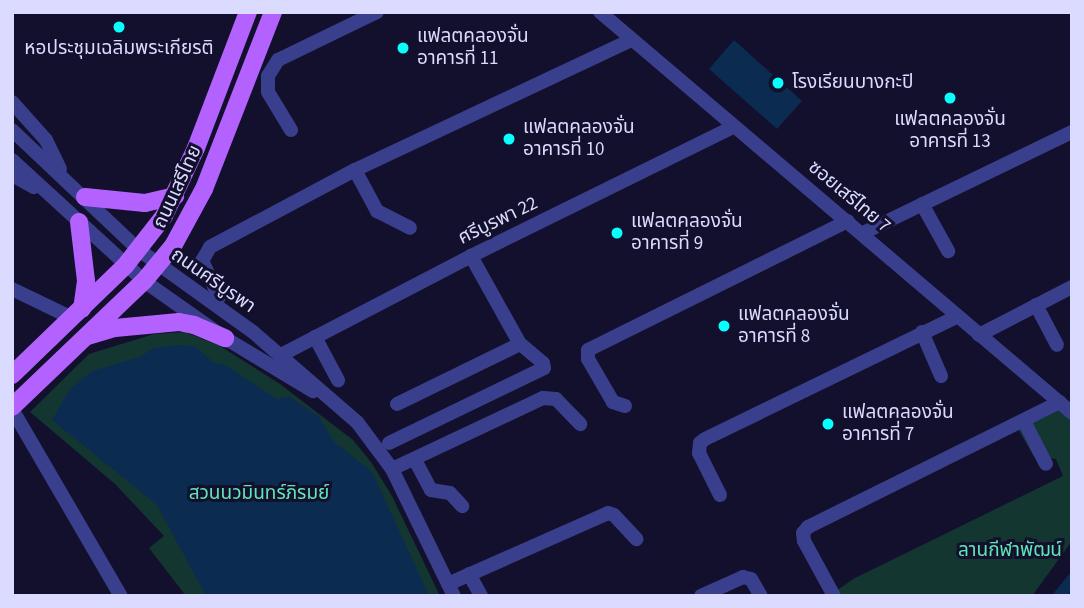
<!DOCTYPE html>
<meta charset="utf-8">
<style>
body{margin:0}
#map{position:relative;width:1084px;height:608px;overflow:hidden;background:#12102c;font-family:"Source Sans 3","Noto Sans Thai",sans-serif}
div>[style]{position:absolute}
.green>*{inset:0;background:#133631}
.water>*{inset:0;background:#0b2b50}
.canal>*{height:12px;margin:-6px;padding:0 6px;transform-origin:6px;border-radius:6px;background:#0b2b50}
.minor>*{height:14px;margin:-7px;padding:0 7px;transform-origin:7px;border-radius:7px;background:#393f8c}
.major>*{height:18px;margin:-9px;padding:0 9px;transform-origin:9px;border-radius:9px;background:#b362ff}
.dots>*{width:19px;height:19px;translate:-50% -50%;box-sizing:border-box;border:4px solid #12102c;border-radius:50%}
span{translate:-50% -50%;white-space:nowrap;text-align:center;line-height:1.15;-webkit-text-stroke:6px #12102c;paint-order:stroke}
.poi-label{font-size:19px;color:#dbdbff}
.left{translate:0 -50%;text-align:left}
.street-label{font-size:19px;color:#dbdbff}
.park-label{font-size:19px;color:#60e6b6}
.frame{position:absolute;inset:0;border:14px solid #dbdbff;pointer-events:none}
</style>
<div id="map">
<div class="green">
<div style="clip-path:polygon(185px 332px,220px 346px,280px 384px,353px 440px,371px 462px,392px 496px,440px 596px,186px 596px,149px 548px,164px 536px,115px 484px,30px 412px,89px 354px,154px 334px)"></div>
<div style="clip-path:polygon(1060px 409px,1072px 421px,1072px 541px,1032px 596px,829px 596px,853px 579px,1063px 476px,1056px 459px,1034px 457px,1018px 429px)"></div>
</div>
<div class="water">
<div style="clip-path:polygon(734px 40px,802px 101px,777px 129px,709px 69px)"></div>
<div style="clip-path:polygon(178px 345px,195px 346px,214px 363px,225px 365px,277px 399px,289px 396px,319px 417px,334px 442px,369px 469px,375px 478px,429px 596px,206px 596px,157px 505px,52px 420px,70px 389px,92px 371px,140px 357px,154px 348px)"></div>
</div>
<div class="canal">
<div style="left:1059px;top:596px;width:21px;rotate:-51deg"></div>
</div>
<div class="minor">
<div style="left:600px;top:12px;width:619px;rotate:40.35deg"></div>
<div style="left:12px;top:102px;width:51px;rotate:48.2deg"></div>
<div style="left:46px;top:140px;width:32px;rotate:64deg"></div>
<div style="left:12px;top:130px;width:175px;rotate:43.4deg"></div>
<div style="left:139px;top:250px;width:140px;rotate:35.7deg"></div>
<div style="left:253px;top:332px;width:138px;rotate:40.9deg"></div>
<div style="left:357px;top:422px;width:59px;rotate:53.3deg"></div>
<div style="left:392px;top:469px;width:141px;rotate:64deg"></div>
<div style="left:291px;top:130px;width:44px;rotate:-121.2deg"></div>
<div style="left:268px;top:92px;width:16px;rotate:-90deg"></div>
<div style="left:268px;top:76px;width:19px;rotate:-58deg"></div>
<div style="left:278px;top:60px;width:110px;rotate:-25.9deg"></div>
<div style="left:12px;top:160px;width:179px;rotate:42.5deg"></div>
<div style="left:144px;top:281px;width:99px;rotate:35.1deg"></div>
<div style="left:225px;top:338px;width:103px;rotate:31.1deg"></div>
<div style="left:355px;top:170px;width:47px;rotate:61.8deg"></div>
<div style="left:377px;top:211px;width:37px;rotate:27deg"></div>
<div style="left:12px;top:175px;width:25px;rotate:29deg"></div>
<div style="left:922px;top:204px;width:54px;rotate:61deg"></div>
<div style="left:863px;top:233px;width:232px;rotate:-25.8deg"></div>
<div style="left:12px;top:289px;width:67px;rotate:25.8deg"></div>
<div style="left:219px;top:297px;width:40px;rotate:-115deg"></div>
<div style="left:202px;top:261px;width:16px;rotate:-60deg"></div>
<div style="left:210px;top:247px;width:164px;rotate:-28deg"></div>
<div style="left:355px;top:170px;width:305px;rotate:-25.2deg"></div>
<div style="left:1036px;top:305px;width:45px;rotate:62.3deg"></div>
<div style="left:922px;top:332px;width:48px;rotate:66.6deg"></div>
<div style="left:979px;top:335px;width:105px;rotate:-27.3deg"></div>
<div style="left:315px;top:337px;width:49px;rotate:61.9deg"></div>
<div style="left:281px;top:355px;width:214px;rotate:-27.5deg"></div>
<div style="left:471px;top:256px;width:292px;rotate:-26.2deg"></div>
<div style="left:397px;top:404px;width:137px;rotate:-26deg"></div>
<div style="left:625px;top:406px;width:13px;rotate:-162deg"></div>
<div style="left:613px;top:402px;width:50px;rotate:-120.2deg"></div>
<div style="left:588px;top:359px;width:9px;rotate:-90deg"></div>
<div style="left:588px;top:350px;width:290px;rotate:-26.4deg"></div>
<div style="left:12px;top:409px;width:216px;rotate:59.8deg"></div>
<div style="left:1024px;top:421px;width:48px;rotate:62.9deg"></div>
<div style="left:389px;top:443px;width:172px;rotate:-25.8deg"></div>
<div style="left:544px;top:368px;width:5px;rotate:-101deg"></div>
<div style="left:543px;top:363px;width:30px;rotate:-140deg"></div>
<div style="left:520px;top:344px;width:101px;rotate:-119.1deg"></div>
<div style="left:415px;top:460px;width:34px;rotate:62deg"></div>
<div style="left:431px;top:490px;width:19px;rotate:9deg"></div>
<div style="left:450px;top:493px;width:18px;rotate:47deg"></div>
<div style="left:392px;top:469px;width:167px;rotate:-25.2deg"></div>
<div style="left:543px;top:398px;width:13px;rotate:4deg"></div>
<div style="left:556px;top:399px;width:35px;rotate:46deg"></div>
<div style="left:720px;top:495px;width:47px;rotate:-116.6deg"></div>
<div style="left:699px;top:453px;width:10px;rotate:-84deg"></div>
<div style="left:700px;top:443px;width:6px;rotate:-39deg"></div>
<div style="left:705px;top:439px;width:279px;rotate:-25.9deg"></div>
<div style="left:469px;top:574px;width:25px;rotate:61deg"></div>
<div style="left:448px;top:584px;width:175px;rotate:-23.9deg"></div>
<div style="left:608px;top:513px;width:6px;rotate:18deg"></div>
<div style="left:614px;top:515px;width:33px;rotate:47deg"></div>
<div style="left:701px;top:596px;width:46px;rotate:-24.3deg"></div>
<div style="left:743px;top:577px;width:8px;rotate:14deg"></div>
<div style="left:751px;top:579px;width:20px;rotate:60deg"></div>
<div style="left:834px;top:596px;width:63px;rotate:-118.6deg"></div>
<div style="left:804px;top:541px;width:8px;rotate:-97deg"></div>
<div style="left:803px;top:533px;width:8px;rotate:-50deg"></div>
<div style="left:808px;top:527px;width:281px;rotate:-26.4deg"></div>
</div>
<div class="major">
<div style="left:85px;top:197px;width:60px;rotate:5.7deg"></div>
<div style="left:145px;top:203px;width:31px;rotate:-13deg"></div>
<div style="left:79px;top:222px;width:59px;rotate:83.2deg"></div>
<div style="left:86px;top:281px;width:28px;rotate:98deg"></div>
<div style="left:88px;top:336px;width:28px;rotate:-17deg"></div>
<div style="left:115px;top:328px;width:64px;rotate:-5.4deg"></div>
<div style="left:179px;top:322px;width:15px;rotate:11deg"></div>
<div style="left:194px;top:325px;width:34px;rotate:23deg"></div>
<div style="left:12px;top:375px;width:157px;rotate:-44deg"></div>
<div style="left:125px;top:266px;width:63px;rotate:-52deg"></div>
<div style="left:164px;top:216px;width:75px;rotate:-64.8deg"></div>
<div style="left:196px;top:148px;width:146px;rotate:-69.1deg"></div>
<div style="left:12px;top:407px;width:182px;rotate:-43.7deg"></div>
<div style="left:144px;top:281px;width:45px;rotate:-50.4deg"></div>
<div style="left:173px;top:246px;width:65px;rotate:-61.5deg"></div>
<div style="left:204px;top:189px;width:190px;rotate:-68.7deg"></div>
</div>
<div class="dots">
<div style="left:119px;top:27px;background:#07fffd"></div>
<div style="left:403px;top:48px;background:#07fffd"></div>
<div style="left:778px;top:83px;background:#07fffd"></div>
<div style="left:950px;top:98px;background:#07fffd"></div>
<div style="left:509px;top:139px;background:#07fffd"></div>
<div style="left:617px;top:233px;background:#07fffd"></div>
<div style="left:724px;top:326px;background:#07fffd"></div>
<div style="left:828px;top:424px;background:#07fffd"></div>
</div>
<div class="poi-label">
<span class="left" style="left:417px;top:48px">แฟลตคลองจั่น<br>อาคารที่ 11</span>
<span style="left:119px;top:49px">หอประชุมเฉลิมพระเกียรติ</span>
<span class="left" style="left:792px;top:83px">โรงเรียนบางกะปิ</span>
<span style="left:950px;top:131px">แฟลตคลองจั่น<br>อาคารที่ 13</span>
<span class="left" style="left:523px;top:139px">แฟลตคลองจั่น<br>อาคารที่ 10</span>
<span class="left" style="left:631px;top:233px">แฟลตคลองจั่น<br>อาคารที่ 9</span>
<span class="left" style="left:738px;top:326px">แฟลตคลองจั่น<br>อาคารที่ 8</span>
<span class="left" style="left:842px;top:424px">แฟลตคลองจั่น<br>อาคารที่ 7</span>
</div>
<div class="street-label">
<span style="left:178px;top:187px;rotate:-65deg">ถนนเสรีไทย</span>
<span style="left:849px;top:197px;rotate:40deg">ซอยเสรีไทย 7</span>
<span style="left:498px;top:221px;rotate:-26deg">ศรีบูรพา 22</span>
<span style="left:213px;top:281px;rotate:35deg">ถนนศรีบูรพา</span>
</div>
<div class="park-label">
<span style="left:259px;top:494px">สวนนวมินทร์ภิรมย์</span>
<span style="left:1010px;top:551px">ลานกีฬาพัฒน์</span>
</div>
<div class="frame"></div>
</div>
